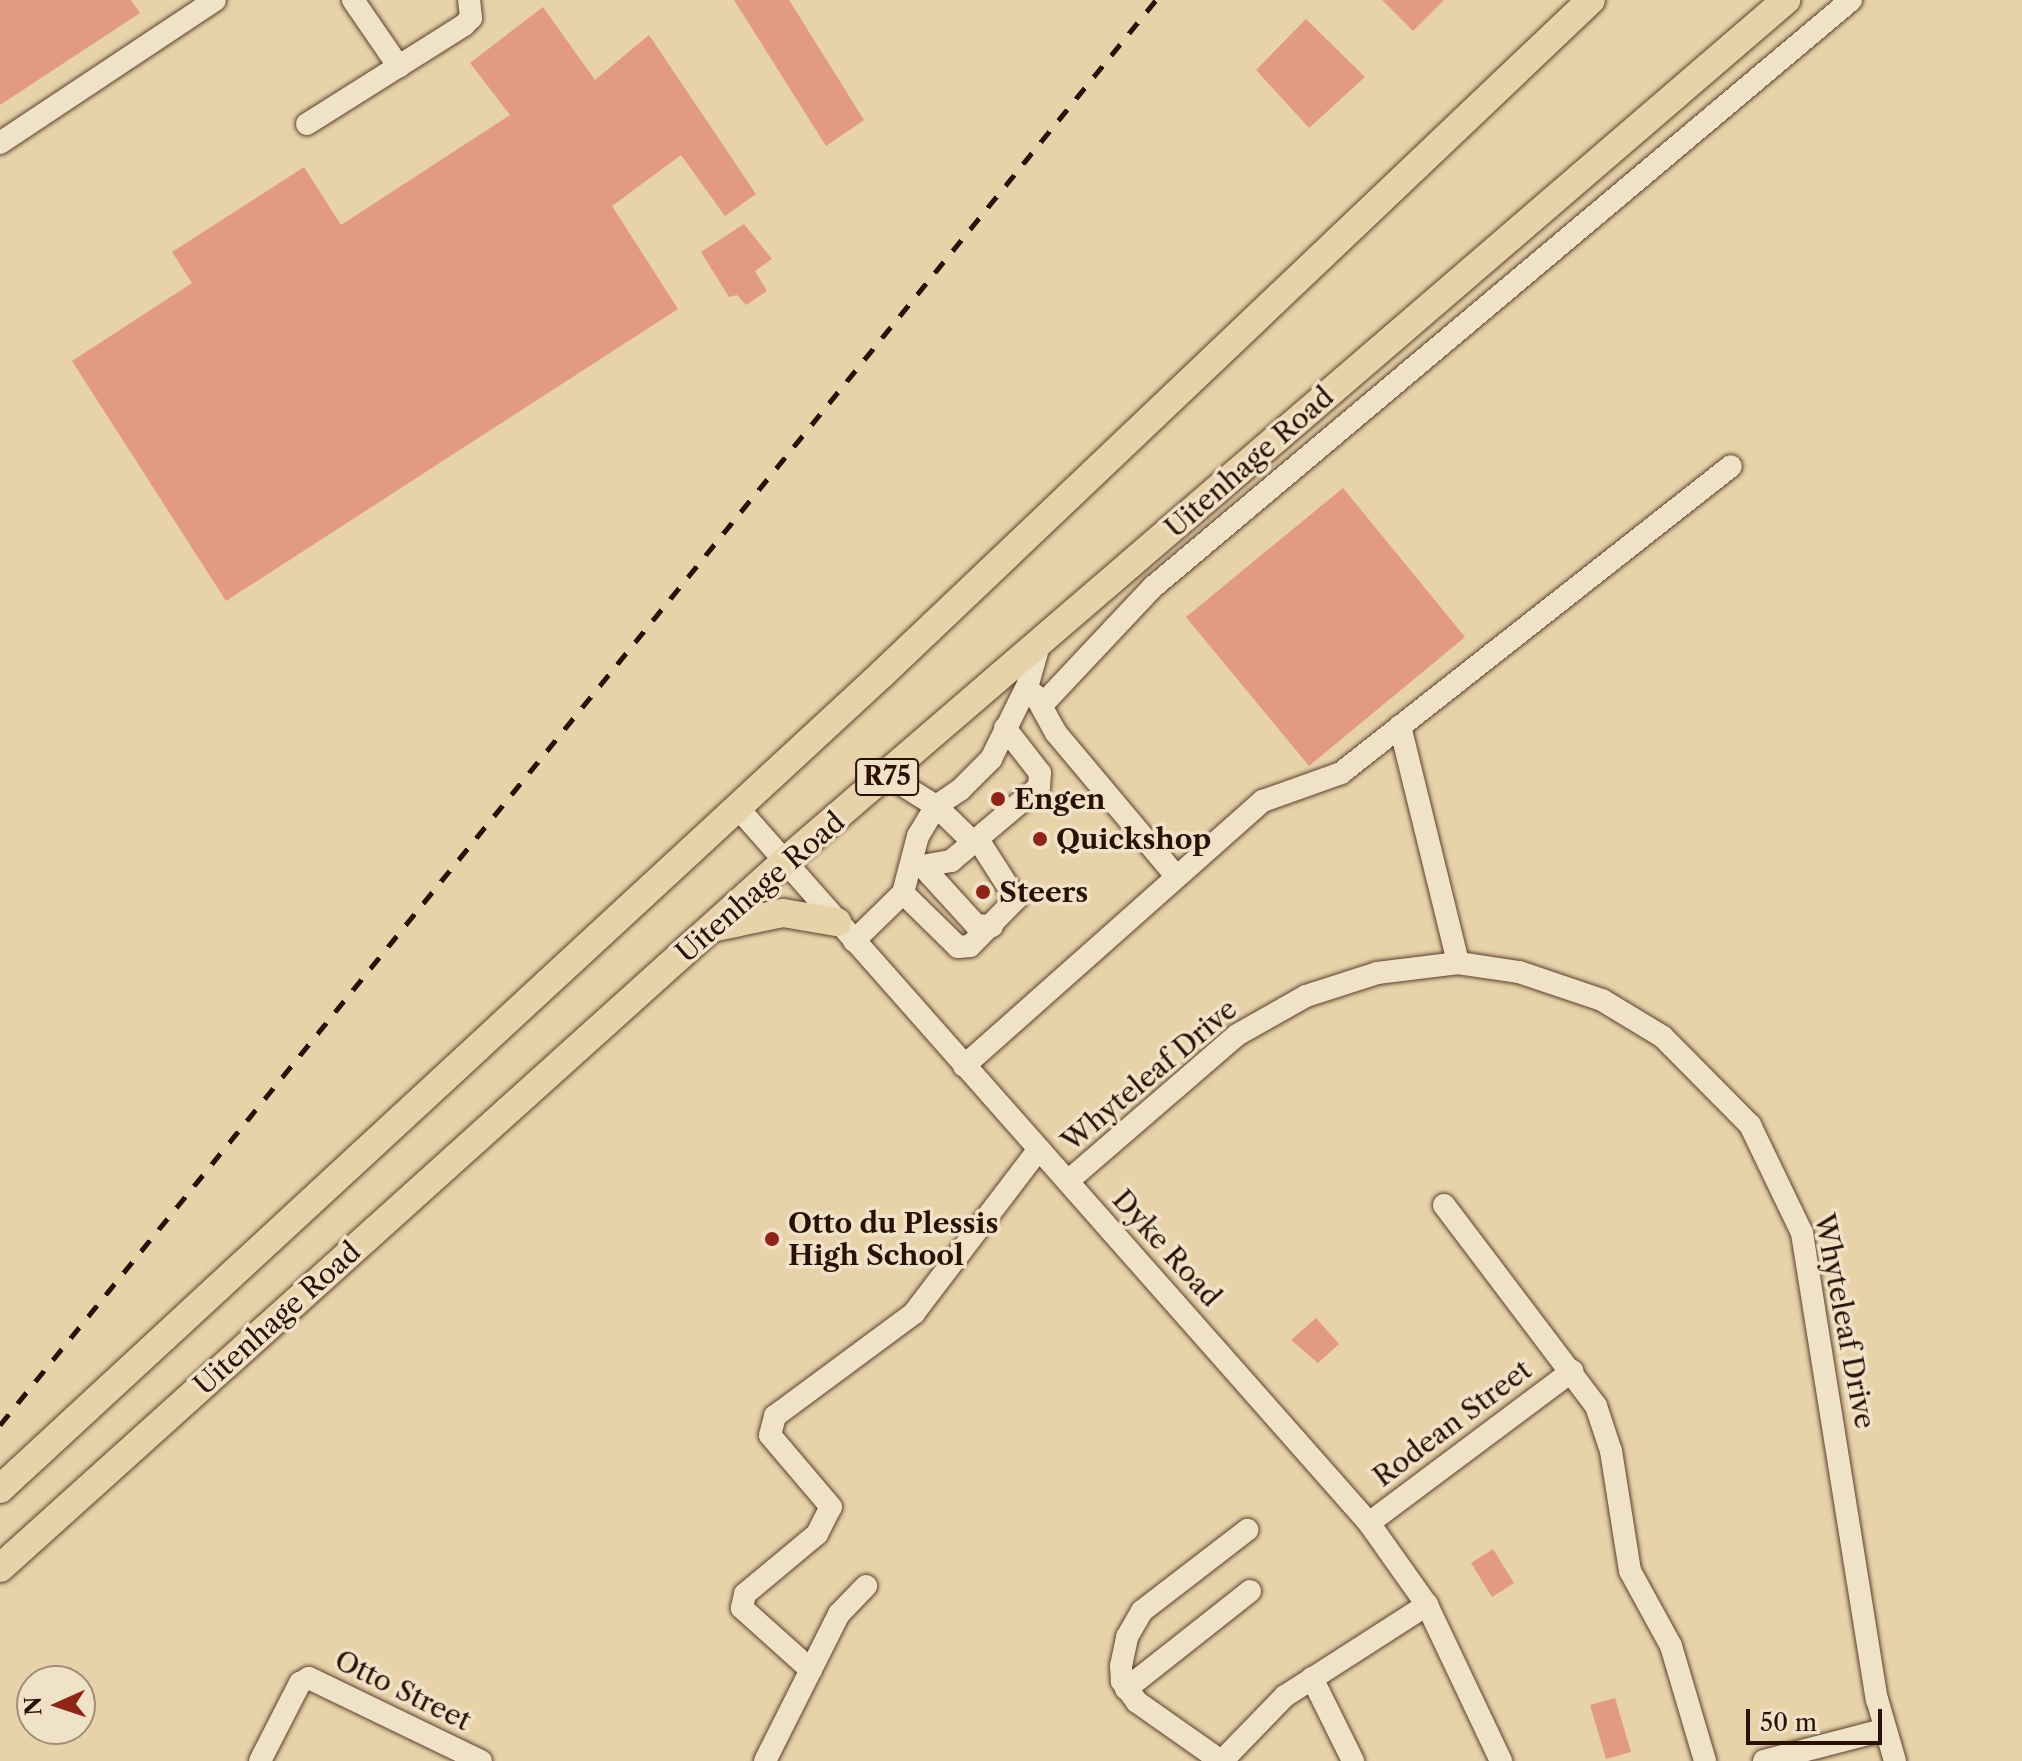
<!DOCTYPE html>
<style>
body{margin:0}
#map{position:relative;width:2022px;height:1761px;overflow:hidden;background:#e8d2a9;font-family:"Libre Caslon Text",serif}
div>[style]{position:absolute}
.building>*{inset:0;background:#e29a83}
.roads{filter:drop-shadow(0 0 2px #5a402f) drop-shadow(0 0 2px #5a402f)}
.minor>*{height:22px;margin:-11px;padding:0 11px;transform-origin:11px;border-radius:11px;background:#f0e2c7}
.major>*{height:28px;margin:-14px;padding:0 14px;transform-origin:14px;border-radius:14px;background:#e8d2a9}
.rail>*{height:5px;margin-top:-2.5px;transform-origin:0;background:repeating-linear-gradient(90deg,#2a1006 0 14px,transparent 0 28px)}
.dots>*{width:22px;height:22px;translate:-50% -50%;box-sizing:border-box;border:4px solid #f0e2c7;border-radius:50%}
span{translate:-50% -50%;white-space:nowrap;text-align:center;line-height:1.15;-webkit-text-stroke:7px #f0e2c7;paint-order:stroke}
.shield-label span{padding:2px 6px;background:#f0e2c7;border:2px solid;border-radius:6px;-webkit-text-stroke-width:0}
.shield-label{font-size:26px;color:#2a1006;font-weight:700}
.street-label{font-size:28px;color:#2a1006}
.poi-label{font-size:28px;color:#2a1006;font-weight:700}
.left{translate:0 -50%;text-align:left}
.north{position:absolute;left:16px;top:1665px;width:80px;height:80px;box-sizing:border-box;background:#f0e2c7;border:2px solid #a18e7a;border-radius:50%;rotate:267deg;font-size:22px;font-weight:700;line-height:32px;text-align:center;color:#2a1006}
.north::after{content:'';display:block;margin:auto;width:28px;height:36px;background:#8f2418;clip-path:polygon(50% 0,100% 100%,50% 72%,0 100%)}
.scale{position:absolute;left:1746px;top:1709px;width:136px;height:36px;box-sizing:border-box;border:4px solid #2a1006;border-top:0;padding-left:10px;font-size:24px;line-height:28px;white-space:nowrap;color:#2a1006;-webkit-text-stroke:6px #f0e2c7;paint-order:stroke}
</style>
<div id="map">
<div class="building">
<div style="clip-path:polygon(0 0,131px 0,140px 13px,0 105px)"></div>
<div style="clip-path:polygon(734px 0,789px 0,864px 120px,826px 146px)"></div>
<div style="clip-path:polygon(1382px 0,1444px 0,1413px 31px)"></div>
<div style="clip-path:polygon(543px 7px,595px 80px,649px 35px,756px 194px,725px 216px,681px 155px,612px 206px,678px 309px,226px 601px,72px 361px,192px 283px,172px 252px,304px 167px,341px 225px,510px 115px,470px 63px)"></div>
<div style="clip-path:polygon(1306px 19px,1365px 77px,1309px 128px,1256px 70px)"></div>
<div style="clip-path:polygon(744px 224px,772px 259px,755px 271px,767px 291px,746px 305px,737px 295px,729px 297px,701px 252px)"></div>
<div style="clip-path:polygon(1343px 488px,1465px 637px,1309px 766px,1186px 617px)"></div>
<div style="clip-path:polygon(1316px 1318px,1339px 1344px,1318px 1363px,1291px 1340px)"></div>
<div style="clip-path:polygon(1493px 1549px,1514px 1583px,1492px 1597px,1471px 1563px)"></div>
<div style="clip-path:polygon(1615px 1698px,1631px 1752px,1606px 1759px,1590px 1705px)"></div>
</div>
<div class="roads">
<div class="minor">
<div style="left:353px;top:0;width:81px;rotate:55.5deg"></div>
<div style="left:307px;top:124px;width:186px;rotate:-32.2deg"></div>
<div style="left:464px;top:25px;width:10px;rotate:-45deg"></div>
<div style="left:471px;top:18px;width:18px;rotate:-96deg"></div>
<div style="left:0;top:143px;width:258px;rotate:-33.6deg"></div>
<div style="left:1035px;top:695px;width:43px;rotate:61.1deg"></div>
<div style="left:1056px;top:733px;width:187px;rotate:50deg"></div>
<div style="left:1042px;top:705px;width:162px;rotate:-46.8deg"></div>
<div style="left:1153px;top:587px;width:912px;rotate:-40.06deg"></div>
<div style="left:1400px;top:726px;width:244px;rotate:76.2deg"></div>
<div style="left:888px;top:776px;width:57px;rotate:32deg"></div>
<div style="left:936px;top:806px;width:29px;rotate:-34deg"></div>
<div style="left:960px;top:790px;width:44px;rotate:-45deg"></div>
<div style="left:991px;top:759px;width:84px;rotate:-63.7deg"></div>
<div style="left:1028px;top:684px;width:41px;rotate:-74.2deg"></div>
<div style="left:738px;top:808px;width:954px;rotate:48.57deg"></div>
<div style="left:1369px;top:1523px;width:100px;rotate:54.7deg"></div>
<div style="left:1427px;top:1605px;width:173px;rotate:64.6deg"></div>
<div style="left:911px;top:868px;width:41px;rotate:-9.9deg"></div>
<div style="left:951px;top:861px;width:115px;rotate:-40.1deg"></div>
<div style="left:1039px;top:787px;width:14px;rotate:-86deg"></div>
<div style="left:1040px;top:773px;width:57px;rotate:-127.9deg"></div>
<div style="left:925px;top:869px;width:76px;rotate:47.7deg"></div>
<div style="left:976px;top:925px;width:16px;rotate:4deg"></div>
<div style="left:903px;top:893px;width:77px;rotate:44.5deg"></div>
<div style="left:958px;top:947px;width:12px;rotate:-5deg"></div>
<div style="left:970px;top:946px;width:66px;rotate:-45.6deg"></div>
<div style="left:1016px;top:899px;width:69px;rotate:-122.5deg"></div>
<div style="left:854px;top:941px;width:69px;rotate:-44.4deg"></div>
<div style="left:903px;top:893px;width:59px;rotate:-75.3deg"></div>
<div style="left:918px;top:836px;width:35px;rotate:-59deg"></div>
<div style="left:936px;top:806px;width:54px;rotate:44.3deg"></div>
<div style="left:964px;top:1066px;width:400px;rotate:-41.6deg"></div>
<div style="left:1263px;top:801px;width:83px;rotate:-19.7deg"></div>
<div style="left:1341px;top:773px;width:496px;rotate:-38.2deg"></div>
<div style="left:1068px;top:1181px;width:223px;rotate:-40.8deg"></div>
<div style="left:1237px;top:1035px;width:79px;rotate:-29.5deg"></div>
<div style="left:1306px;top:996px;width:75px;rotate:-17.9deg"></div>
<div style="left:1377px;top:973px;width:82px;rotate:-7deg"></div>
<div style="left:1458px;top:963px;width:62px;rotate:8.4deg"></div>
<div style="left:1519px;top:972px;width:88px;rotate:18.6deg"></div>
<div style="left:1602px;top:1000px;width:71px;rotate:31.2deg"></div>
<div style="left:1663px;top:1037px;width:124px;rotate:45.3deg"></div>
<div style="left:1750px;top:1125px;width:120px;rotate:64.3deg"></div>
<div style="left:1802px;top:1233px;width:472px;rotate:80.9deg"></div>
<div style="left:1877px;top:1699px;width:65px;rotate:73.8deg"></div>
<div style="left:1444px;top:1205px;width:252px;rotate:52.9deg"></div>
<div style="left:1596px;top:1406px;width:47px;rotate:71.6deg"></div>
<div style="left:1611px;top:1451px;width:121px;rotate:81deg"></div>
<div style="left:1630px;top:1571px;width:85px;rotate:61.3deg"></div>
<div style="left:1671px;top:1646px;width:120px;rotate:73.5deg"></div>
<div style="left:1369px;top:1523px;width:254px;rotate:-36.8deg"></div>
<div style="left:811px;top:1670px;width:93px;rotate:-138.1deg"></div>
<div style="left:742px;top:1608px;width:14px;rotate:-78deg"></div>
<div style="left:745px;top:1594px;width:94px;rotate:-39.8deg"></div>
<div style="left:817px;top:1534px;width:30px;rotate:-63deg"></div>
<div style="left:831px;top:1507px;width:94px;rotate:-130.3deg"></div>
<div style="left:770px;top:1435px;width:20px;rotate:-75deg"></div>
<div style="left:775px;top:1416px;width:173px;rotate:-36.5deg"></div>
<div style="left:914px;top:1313px;width:206px;rotate:-52.7deg"></div>
<div style="left:1312px;top:1678px;width:93px;rotate:63.7deg"></div>
<div style="left:1126px;top:1689px;width:158px;rotate:-38.3deg"></div>
<div style="left:260px;top:1761px;width:88px;rotate:-62.9deg"></div>
<div style="left:300px;top:1683px;width:10px;rotate:-29deg"></div>
<div style="left:309px;top:1678px;width:191px;rotate:25.8deg"></div>
<div style="left:765px;top:1761px;width:165px;rotate:-63.3deg"></div>
<div style="left:839px;top:1614px;width:39px;rotate:-46deg"></div>
<div style="left:1221px;top:1761px;width:103px;rotate:-144.9deg"></div>
<div style="left:1137px;top:1702px;width:26px;rotate:-126deg"></div>
<div style="left:1122px;top:1681px;width:15px;rotate:-94deg"></div>
<div style="left:1121px;top:1666px;width:30px;rotate:-78deg"></div>
<div style="left:1127px;top:1637px;width:30px;rotate:-60deg"></div>
<div style="left:1142px;top:1611px;width:133px;rotate:-37.6deg"></div>
<div style="left:1222px;top:1761px;width:91px;rotate:-45.9deg"></div>
<div style="left:1285px;top:1696px;width:169px;rotate:-32.7deg"></div>
<div style="left:1764px;top:1761px;width:123px;rotate:-14.6deg"></div>
</div>
<div class="major">
<div style="left:716px;top:927px;width:68px;rotate:-11.8deg"></div>
<div style="left:783px;top:913px;width:55px;rotate:9.5deg"></div>
<div style="left:0;top:1489px;width:1201px;rotate:-42.74deg"></div>
<div style="left:882px;top:674px;width:978px;rotate:-43.55deg"></div>
<div style="left:0;top:1568px;width:1055px;rotate:-42deg"></div>
<div style="left:784px;top:862px;width:1322px;rotate:-40.7deg"></div>
</div>
</div>
<div class="rail">
<div style="left:0;top:1425px;width:1835px;rotate:-50.95deg"></div>
</div>
<div class="dots">
<div style="left:998px;top:799px;background:#8f2418"></div>
<div style="left:1040px;top:839px;background:#8f2418"></div>
<div style="left:983px;top:892px;background:#8f2418"></div>
<div style="left:772px;top:1239px;background:#8f2418"></div>
</div>
<div class="shield-label">
<span style="left:887px;top:777px">R75</span>
</div>
<div class="street-label">
<span style="left:1249px;top:462px;rotate:-41deg">Uitenhage Road</span>
<span style="left:760px;top:887px;rotate:-41deg">Uitenhage Road</span>
<span style="left:1149px;top:1075px;rotate:-40deg">Whyteleaf Drive</span>
<span style="left:1167px;top:1248px;rotate:48deg">Dyke Road</span>
<span style="left:277px;top:1318px;rotate:-42deg">Uitenhage Road</span>
<span style="left:1845px;top:1321px;rotate:79deg">Whyteleaf Drive</span>
<span style="left:1452px;top:1423px;rotate:-37deg">Rodean Street</span>
<span style="left:403px;top:1690px;rotate:26deg">Otto Street</span>
</div>
<div class="poi-label">
<span class="left" style="left:1014px;top:799px">Engen</span>
<span class="left" style="left:1056px;top:839px">Quickshop</span>
<span class="left" style="left:999px;top:892px">Steers</span>
<span class="left" style="left:788px;top:1239px">Otto du Plessis<br>High School</span>
</div>
<div class="north">N</div>
<div class="scale">50 m</div>
</div>
